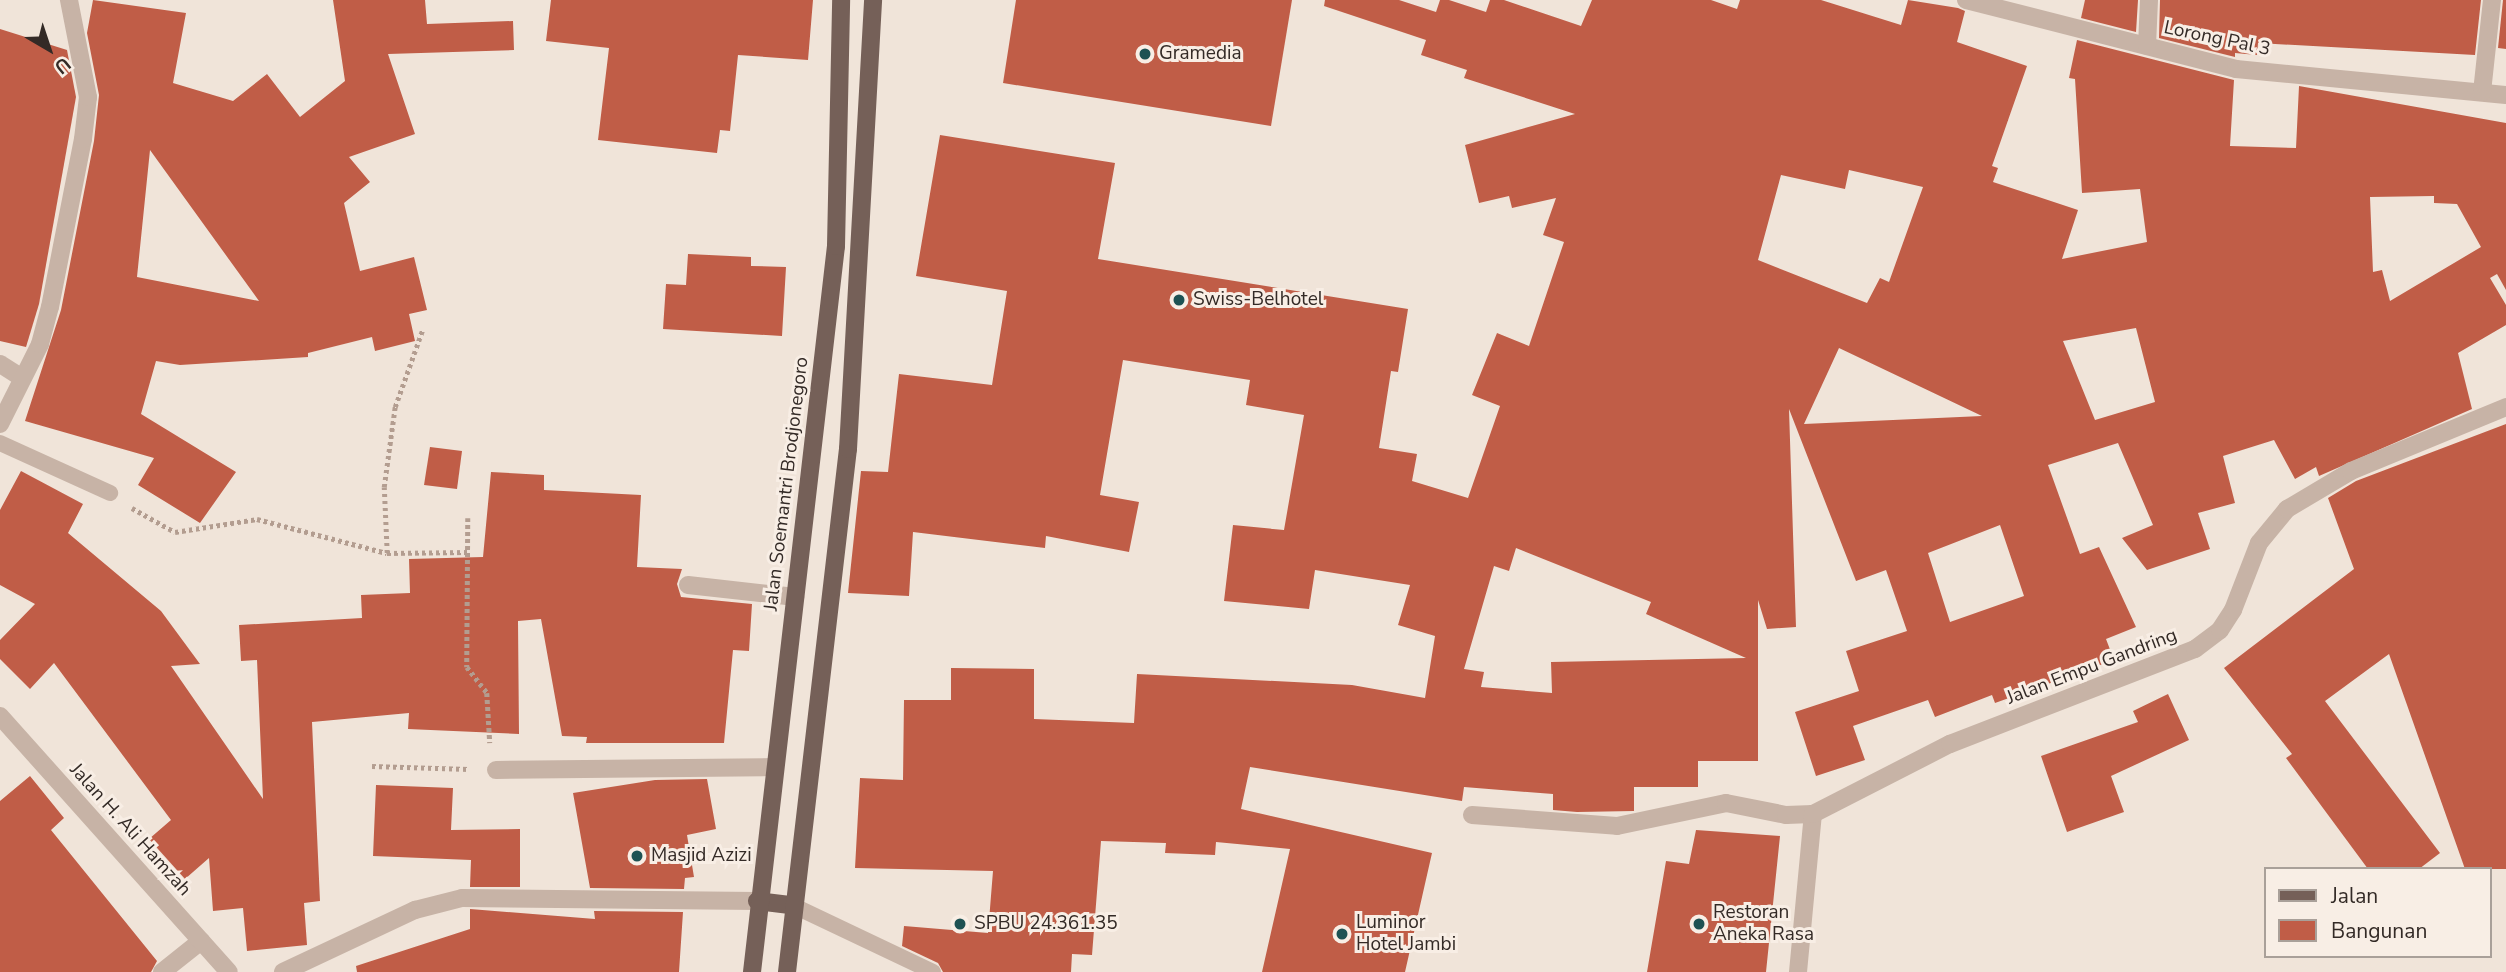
<!DOCTYPE html>
<style>
body{margin:0}
#map{position:relative;width:2506px;height:972px;overflow:hidden;background:#f0e4d9;font-family:"Nunito Sans",sans-serif}
div>[style]{position:absolute}
.building>*{inset:0;background:#c05d47}
.path>*{height:4.5px;margin-top:-2.25px;transform-origin:0;background:repeating-linear-gradient(90deg,#b39d90 0 3.5px,transparent 0 7px)}
.service>*{height:16px;margin:-8px;padding:0 8px;transform-origin:8px;border-radius:8px;background:#c7b3a6}
.minor>*{height:18px;margin:-9px;padding:0 9px;transform-origin:9px;border-radius:9px;background:#c7b3a6}
.tertiary>*{height:18px;margin:-9px;padding:0 9px;transform-origin:9px;border-radius:9px;background:#c7b3a6}
.primary>*{height:18px;margin:-9px;padding:0 9px;transform-origin:9px;border-radius:9px;background:#756058}
.dots>*{width:19px;height:19px;translate:-50% -50%;box-sizing:border-box;border:4px solid #f8eee5;border-radius:50%}
span{translate:-50% -50%;white-space:nowrap;text-align:center;line-height:1.15;-webkit-text-stroke:6px #f8eee5;paint-order:stroke}
.street-label{font-size:19px;color:#332a26}
.poi-label{font-size:19px;color:#332a26}
.left{translate:0 -50%;text-align:left}
.legend{position:absolute;left:2264px;top:867px;width:228px;height:91px;box-sizing:border-box;background:#f8eee5;border:2px solid #a9a099;margin:0;padding:9px 12px;list-style:none;font-size:21px;color:#332a26}
.legend li{display:flex;align-items:center;gap:14px;height:35px}
.legend b{width:35px;border:2px solid #a9a099}
.north{position:absolute;left:14px;top:14px;width:70px;height:70px;-webkit-text-stroke:5px #f8eee5;paint-order:stroke;rotate:141deg;font-size:19px;font-weight:700;line-height:28px;text-align:center;color:#332a26}
.north::after{content:'';display:block;margin:auto;width:24px;height:32px;background:#332a26;clip-path:polygon(50% 0,100% 100%,50% 72%,0 100%)}
</style>
<div id="map">
<div class="building">
<div style="clip-path:polygon(evenodd,93px 0,186px 13px,173px 83px,233px 101px,267px 74px,300px 117px,345px 81px,333px 0,425px 0,427px 24px,513px 21px,514px 50px,388px 54px,415px 134px,349px 157px,370px 182px,344px 203px,360px 271px,414px 257px,427px 310px,409px 314px,415px 341px,375px 351px,372px 337px,308px 353px,308px 357px,180px 365px,156px 361px,141px 414px,236px 472px,200px 523px,138px 485px,154px 458px,25px 421px,61px 310px,94px 141px,99px 95px,87px 33px,93px 0,150px 150px,259px 301px,137px 277px,150px 150px)"></div>
<div style="clip-path:polygon(551px 0,813px 0,808px 60px,738px 55px,730px 131px,720px 130px,717px 153px,598px 140px,609px 48px,546px 41px)"></div>
<div style="clip-path:polygon(1016px 0,1292px 0,1271px 126px,1003px 83px)"></div>
<div style="clip-path:polygon(evenodd,1325px 0,1399px 0,1436px 12px,1440px 0,1449px 0,1486px 12px,1490px 0,1504px 0,1581px 26px,1592px 0,1711px 0,1737px 9px,1740px 0,1821px 0,1901px 25px,1908px 0,1958px 8px,1965px 11px,1957px 42px,2027px 66px,1992px 166px,1998px 168px,1993px 182px,2078px 210px,2062px 259px,2147px 242px,2140px 189px,2082px 193px,2075px 79px,2069px 78px,2077px 40px,2234px 80px,2230px 146px,2296px 148px,2299px 86px,2506px 123px,2506px 290px,2497px 274px,2490px 278px,2506px 305px,2506px 325px,2458px 353px,2472px 409px,2319px 476px,2316px 467px,2295px 479px,2274px 440px,2223px 456px,2235px 503px,2198px 513px,2210px 549px,2147px 570px,2122px 538px,2153px 525px,2118px 443px,2048px 465px,2080px 554px,2099px 547px,2136px 627px,2106px 639px,2114px 660px,1995px 703px,1992px 695px,1935px 717px,1928px 700px,1853px 726px,1865px 760px,1816px 776px,1795px 712px,1859px 691px,1846px 651px,1907px 631px,1886px 570px,1856px 581px,1789px 409px,1796px 627px,1767px 629px,1758px 600px,1758px 761px,1698px 761px,1698px 787px,1634px 787px,1634px 811px,1577px 812px,1553px 810px,1553px 794px,1464px 787px,1462px 801px,1250px 767px,1241px 809px,1432px 853px,1405px 972px,1262px 972px,1290px 849px,1216px 842px,1215px 855px,1165px 853px,1166px 843px,1101px 841px,1092px 955px,1072px 954px,1071px 972px,943px 972px,938px 963px,902px 946px,904px 926px,988px 933px,993px 871px,855px 868px,860px 778px,903px 780px,904px 700px,951px 700px,951px 668px,1034px 669px,1034px 719px,1134px 723px,1137px 674px,1352px 685px,1425px 698px,1435px 636px,1398px 625px,1410px 585px,1315px 570px,1309px 609px,1224px 601px,1233px 525px,1284px 530px,1304px 415px,1246px 405px,1250px 380px,1123px 360px,1100px 495px,1139px 502px,1129px 552px,1046px 536px,1045px 548px,913px 532px,909px 596px,848px 593px,861px 471px,888px 472px,899px 374px,992px 385px,1007px 291px,916px 276px,940px 135px,1115px 163px,1098px 259px,1408px 309px,1398px 372px,1391px 371px,1379px 448px,1417px 454px,1412px 481px,1468px 498px,1500px 406px,1472px 395px,1497px 333px,1529px 346px,1564px 242px,1543px 235px,1556px 198px,1512px 208px,1509px 196px,1479px 203px,1465px 145px,1575px 114px,1464px 78px,1467px 70px,1421px 55px,1426px 40px,1324px 6px,1325px 0,1849px 170px,1923px 187px,1889px 282px,1880px 278px,1867px 303px,1758px 260px,1781px 175px,1845px 189px,1849px 170px,1325px 0,2434px 196px,2434px 203px,2457px 204px,2481px 247px,2390px 301px,2382px 270px,2373px 272px,2370px 197px,2434px 196px,1325px 0,2136px 328px,2155px 402px,2095px 420px,2063px 341px,2136px 328px,1325px 0,1839px 348px,1982px 416px,1804px 424px,1839px 348px,1325px 0,2000px 525px,2024px 596px,1950px 622px,1928px 553px,2000px 525px,1325px 0,1516px 548px,1651px 602px,1646px 614px,1746px 658px,1551px 662px,1552px 693px,1481px 687px,1484px 672px,1464px 669px,1494px 566px,1509px 571px,1516px 548px)"></div>
<div style="clip-path:polygon(2085px 0,2138px 0,2136px 32px,2081px 18px)"></div>
<div style="clip-path:polygon(2160px 0,2481px 0,2475px 55px,2258px 43px,2257px 55px,2235px 53px,2235px 57px,2159px 38px)"></div>
<div style="clip-path:polygon(2503px 0,2506px 0,2506px 49px,2498px 48px)"></div>
<div style="clip-path:polygon(0 29px,67px 50px,76px 97px,39px 304px,26px 347px,0 341px)"></div>
<div style="clip-path:polygon(688px 254px,751px 257px,751px 266px,786px 267px,782px 336px,663px 329px,666px 284px,686px 285px)"></div>
<div style="clip-path:polygon(2506px 424px,2506px 869px,2465px 869px,2389px 654px,2325px 701px,2440px 853px,2419px 869px,2368px 869px,2286px 758px,2292px 754px,2224px 668px,2354px 569px,2328px 498px,2356px 481px)"></div>
<div style="clip-path:polygon(430px 447px,462px 451px,457px 489px,424px 485px)"></div>
<div style="clip-path:polygon(21px 471px,83px 504px,68px 533px,161px 611px,200px 664px,171px 666px,263px 799px,257px 660px,241px 661px,239px 625px,362px 618px,361px 595px,410px 593px,409px 559px,483px 557px,491px 472px,544px 475px,544px 490px,641px 495px,637px 567px,682px 569px,677px 584px,681px 597px,752px 604px,749px 651px,733px 650px,724px 743px,586px 743px,587px 737px,562px 736px,541px 619px,518px 621px,519px 734px,408px 729px,409px 713px,312px 722px,320px 901px,304px 903px,307px 945px,247px 951px,243px 908px,213px 911px,209px 858px,185px 879px,149px 839px,171px 820px,54px 663px,30px 689px,0 659px,0 640px,35px 604px,0 585px,0 510px)"></div>
<div style="clip-path:polygon(2168px 694px,2189px 740px,2111px 776px,2124px 812px,2067px 832px,2041px 756px,2138px 722px,2133px 711px)"></div>
<div style="clip-path:polygon(30px 776px,64px 818px,51px 830px,157px 961px,151px 972px,0 972px,0 801px)"></div>
<div style="clip-path:polygon(707px 779px,716px 829px,687px 835px,694px 877px,685px 878px,684px 889px,590px 888px,573px 793px,655px 780px)"></div>
<div style="clip-path:polygon(376px 785px,453px 788px,451px 830px,520px 829px,520px 887px,470px 887px,471px 860px,373px 856px)"></div>
<div style="clip-path:polygon(1696px 830px,1780px 836px,1766px 972px,1647px 972px,1666px 861px,1689px 864px)"></div>
<div style="clip-path:polygon(470px 909px,595px 919px,594px 911px,683px 912px,679px 972px,357px 972px,356px 966px,470px 929px)"></div>
</div>
<div class="path">
<div style="left:132px;top:508px;width:49px;rotate:29.2deg"></div>
<div style="left:175px;top:532px;width:83px;rotate:-9deg"></div>
<div style="left:257px;top:519px;width:134px;rotate:14.7deg"></div>
<div style="left:387px;top:553px;width:82px;rotate:-0.7deg"></div>
<div style="left:468px;top:518px;width:149px;rotate:90.4deg"></div>
<div style="left:467px;top:667px;width:33px;rotate:52deg"></div>
<div style="left:487px;top:693px;width:50px;rotate:86.6deg"></div>
<div style="left:387px;top:553px;width:66px;rotate:-92.6deg"></div>
<div style="left:384px;top:487px;width:81px;rotate:-82.2deg"></div>
<div style="left:395px;top:407px;width:81px;rotate:-70.4deg"></div>
<div style="left:372px;top:766px;width:97px;rotate:1.8deg"></div>
</div>
<div class="service">
<div style="left:0;top:443px;width:121px;rotate:24.4deg"></div>
<div style="left:792px;top:905px;width:156px;rotate:25.4deg"></div>
</div>
<div class="minor">
<div style="left:1966px;top:0;width:279px;rotate:14.3deg"></div>
<div style="left:2236px;top:69px;width:271px;rotate:5.5deg"></div>
<div style="left:2147px;top:46px;width:46px;rotate:-87.5deg"></div>
<div style="left:2482px;top:92px;width:93px;rotate:-83.8deg"></div>
<div style="left:0;top:364px;width:26px;rotate:32deg"></div>
<div style="left:0;top:424px;width:89px;rotate:-63.4deg"></div>
<div style="left:40px;top:344px;width:38px;rotate:-75deg"></div>
<div style="left:50px;top:307px;width:171px;rotate:-78.9deg"></div>
<div style="left:83px;top:139px;width:42px;rotate:-83.2deg"></div>
<div style="left:88px;top:97px;width:99px;rotate:-101.1deg"></div>
<div style="left:688px;top:585px;width:108px;rotate:6.4deg"></div>
<div style="left:496px;top:770px;width:278px;rotate:-0.6deg"></div>
<div style="left:1472px;top:815px;width:145px;rotate:4.3deg"></div>
<div style="left:1617px;top:826px;width:111px;rotate:-11.9deg"></div>
<div style="left:1726px;top:803px;width:61px;rotate:11.3deg"></div>
<div style="left:1786px;top:815px;width:27px;rotate:-2deg"></div>
<div style="left:162px;top:972px;width:50px;rotate:-38.5deg"></div>
</div>
<div class="tertiary">
<div style="left:0;top:716px;width:343px;rotate:48.2deg"></div>
<div style="left:283px;top:972px;width:146px;rotate:-25.2deg"></div>
<div style="left:415px;top:910px;width:49px;rotate:-14.3deg"></div>
<div style="left:462px;top:898px;width:295px;rotate:0.6deg"></div>
<div style="left:1798px;top:972px;width:159px;rotate:-84.6deg"></div>
<div style="left:1813px;top:814px;width:154px;rotate:-27.1deg"></div>
<div style="left:1950px;top:744px;width:263px;rotate:-21.2deg"></div>
<div style="left:2195px;top:649px;width:31px;rotate:-37deg"></div>
<div style="left:2220px;top:630px;width:24px;rotate:-57deg"></div>
<div style="left:2233px;top:610px;width:72px;rotate:-68.8deg"></div>
<div style="left:2259px;top:543px;width:44px;rotate:-50.5deg"></div>
<div style="left:2287px;top:509px;width:74px;rotate:-30.7deg"></div>
<div style="left:2351px;top:471px;width:168px;rotate:-22.4deg"></div>
</div>
<div class="primary">
<div style="left:757px;top:901px;width:35px;rotate:7deg"></div>
<div style="left:752px;top:972px;width:731px;rotate:-83.4deg"></div>
<div style="left:836px;top:246px;width:246px;rotate:-88.8deg"></div>
<div style="left:787px;top:972px;width:527px;rotate:-83.35deg"></div>
<div style="left:848px;top:449px;width:450px;rotate:-86.8deg"></div>
</div>
<div class="dots">
<div style="left:1145px;top:54px;background:#1e5253"></div>
<div style="left:1179px;top:300px;background:#1e5253"></div>
<div style="left:637px;top:856px;background:#1e5253"></div>
<div style="left:960px;top:924px;background:#1e5253"></div>
<div style="left:1699px;top:924px;background:#1e5253"></div>
<div style="left:1342px;top:934px;background:#1e5253"></div>
</div>
<div class="street-label">
<span style="left:2217px;top:39px;rotate:12deg">Lorong Pal 3</span>
<span style="left:787px;top:484px;rotate:-83deg">Jalan Soemantri Brodjonegoro</span>
<span style="left:2092px;top:667px;rotate:-21deg">Jalan Empu Gandring</span>
<span style="left:130px;top:830px;rotate:48deg">Jalan H. Ali Hamzah</span>
</div>
<div class="poi-label">
<span class="left" style="left:1159px;top:54px">Gramedia</span>
<span class="left" style="left:1193px;top:300px">Swiss-Belhotel</span>
<span class="left" style="left:651px;top:856px">Masjid Azizi</span>
<span class="left" style="left:1713px;top:924px">Restoran<br>Aneka Rasa</span>
<span class="left" style="left:1356px;top:934px">Luminor<br>Hotel Jambi</span>
<span class="left" style="left:974px;top:924px">SPBU 24.361.35</span>
</div>
<ul class="legend">
<li><b style="height:9px;background:#756058"></b>Jalan</li>
<li><b style="height:19px;background:#c05d47"></b>Bangunan</li>
</ul>
<div class="north">U</div>
</div>
